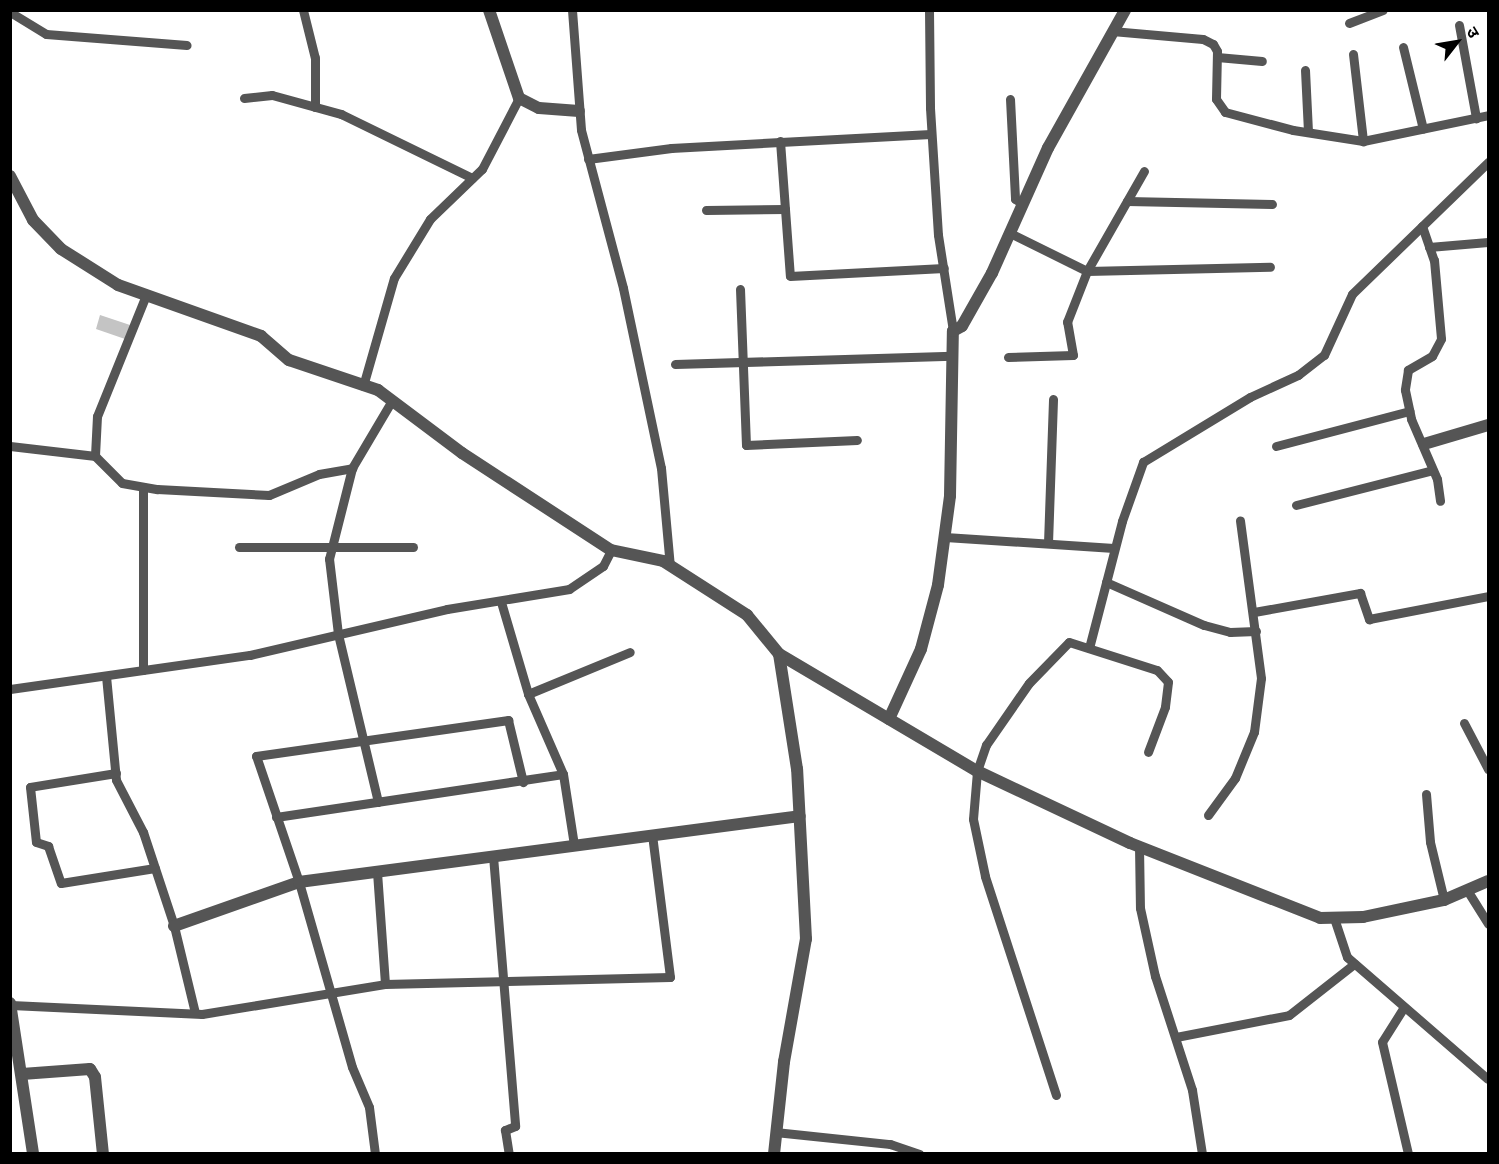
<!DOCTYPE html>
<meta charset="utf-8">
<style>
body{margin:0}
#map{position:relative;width:1499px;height:1164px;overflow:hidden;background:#fff;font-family:Jost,"Noto Sans Devanagari",sans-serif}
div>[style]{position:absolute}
.building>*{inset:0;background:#c4c4c4}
.service>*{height:9px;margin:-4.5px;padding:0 4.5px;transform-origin:4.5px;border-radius:4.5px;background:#555}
.minor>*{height:12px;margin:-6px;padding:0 6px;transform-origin:6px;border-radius:6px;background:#555}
.tertiary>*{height:12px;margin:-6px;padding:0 6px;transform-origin:6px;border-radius:6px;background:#555}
span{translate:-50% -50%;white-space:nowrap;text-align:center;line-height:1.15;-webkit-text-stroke:6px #fff;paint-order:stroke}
.frame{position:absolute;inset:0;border:12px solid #000;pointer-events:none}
.north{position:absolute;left:1427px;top:12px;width:60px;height:60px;-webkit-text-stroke:4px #fff;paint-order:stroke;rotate:59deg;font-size:16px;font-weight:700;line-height:24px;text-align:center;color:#000}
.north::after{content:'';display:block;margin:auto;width:21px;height:27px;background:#000;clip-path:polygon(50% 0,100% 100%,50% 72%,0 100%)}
</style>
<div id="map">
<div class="building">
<div style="clip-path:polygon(100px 315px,130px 325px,125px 339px,96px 329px)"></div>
</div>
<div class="service">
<div style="left:303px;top:10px;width:49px;rotate:76deg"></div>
<div style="left:315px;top:58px;width:49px;rotate:90deg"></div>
<div style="left:572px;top:10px;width:120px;rotate:85.7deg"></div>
<div style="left:581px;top:130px;width:163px;rotate:75.1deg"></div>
<div style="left:623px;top:288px;width:184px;rotate:78.1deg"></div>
<div style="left:661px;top:468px;width:98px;rotate:84.8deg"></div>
<div style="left:929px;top:10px;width:98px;rotate:89.4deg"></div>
<div style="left:930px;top:108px;width:127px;rotate:86.4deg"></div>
<div style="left:938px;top:235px;width:97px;rotate:81.1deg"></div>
<div style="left:10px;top:12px;width:42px;rotate:31.4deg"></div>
<div style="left:46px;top:34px;width:141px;rotate:4.5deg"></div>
<div style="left:1349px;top:23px;width:36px;rotate:-21deg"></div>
<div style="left:1459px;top:25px;width:95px;rotate:79.6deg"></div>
<div style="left:1112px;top:31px;width:91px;rotate:5deg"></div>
<div style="left:1203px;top:39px;width:11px;rotate:27deg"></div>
<div style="left:1213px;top:44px;width:8px;rotate:60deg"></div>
<div style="left:1217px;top:51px;width:48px;rotate:91.2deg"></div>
<div style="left:1216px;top:99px;width:16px;rotate:55deg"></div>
<div style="left:1225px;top:112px;width:70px;rotate:14.8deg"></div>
<div style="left:1293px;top:130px;width:71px;rotate:8.9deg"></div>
<div style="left:1363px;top:141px;width:128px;rotate:-11.7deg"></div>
<div style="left:1403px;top:47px;width:84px;rotate:76.3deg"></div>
<div style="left:1353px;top:54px;width:88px;rotate:83.4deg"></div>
<div style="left:1217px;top:57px;width:45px;rotate:5.1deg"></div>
<div style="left:1305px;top:70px;width:62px;rotate:87.2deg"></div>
<div style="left:244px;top:98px;width:28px;rotate:-6deg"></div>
<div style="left:272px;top:95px;width:72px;rotate:15.4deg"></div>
<div style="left:341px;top:114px;width:146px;rotate:26deg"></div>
<div style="left:1010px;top:99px;width:100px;rotate:87.1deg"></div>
<div style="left:1015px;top:199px;width:9px;rotate:32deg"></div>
<div style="left:780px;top:141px;width:135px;rotate:85.8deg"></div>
<div style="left:790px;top:276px;width:154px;rotate:-3deg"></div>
<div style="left:588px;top:159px;width:84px;rotate:-7.5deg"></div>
<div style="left:671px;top:148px;width:260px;rotate:-3.1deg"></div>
<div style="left:1127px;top:201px;width:145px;rotate:1.2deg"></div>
<div style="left:706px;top:210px;width:79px;rotate:-0.7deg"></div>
<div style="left:1422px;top:226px;width:36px;rotate:71deg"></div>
<div style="left:1434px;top:260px;width:79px;rotate:84.9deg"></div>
<div style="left:1441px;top:339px;width:19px;rotate:118deg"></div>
<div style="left:1432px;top:356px;width:28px;rotate:150deg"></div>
<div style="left:1408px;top:370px;width:20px;rotate:99deg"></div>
<div style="left:1405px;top:390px;width:30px;rotate:78deg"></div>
<div style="left:1411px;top:419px;width:65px;rotate:66.6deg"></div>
<div style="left:1437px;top:479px;width:22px;rotate:82deg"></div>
<div style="left:1010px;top:233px;width:86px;rotate:26.3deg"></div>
<div style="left:1087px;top:271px;width:183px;rotate:-1.3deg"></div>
<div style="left:1429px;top:247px;width:59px;rotate:-4.8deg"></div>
<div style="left:740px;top:289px;width:156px;rotate:87.8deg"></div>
<div style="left:746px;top:445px;width:111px;rotate:-2.6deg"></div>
<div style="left:146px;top:295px;width:131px;rotate:112deg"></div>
<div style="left:97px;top:416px;width:40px;rotate:92.9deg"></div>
<div style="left:95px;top:456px;width:38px;rotate:45deg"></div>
<div style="left:122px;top:483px;width:36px;rotate:10deg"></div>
<div style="left:157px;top:489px;width:112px;rotate:3.1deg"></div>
<div style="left:269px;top:495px;width:54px;rotate:-22.8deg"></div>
<div style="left:319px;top:474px;width:34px;rotate:-10deg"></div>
<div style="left:1008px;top:357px;width:65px;rotate:-1.8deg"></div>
<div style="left:1073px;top:355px;width:34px;rotate:-100deg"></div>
<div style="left:1067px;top:322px;width:55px;rotate:-68.6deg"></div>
<div style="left:1087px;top:271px;width:115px;rotate:-60.3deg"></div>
<div style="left:675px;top:364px;width:277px;rotate:-1.7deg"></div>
<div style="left:363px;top:386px;width:112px;rotate:-74deg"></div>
<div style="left:394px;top:278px;width:69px;rotate:-58.6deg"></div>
<div style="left:430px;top:219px;width:72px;rotate:-43.9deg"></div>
<div style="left:482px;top:169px;width:80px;rotate:-62.5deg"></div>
<div style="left:10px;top:446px;width:86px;rotate:6.7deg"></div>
<div style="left:1276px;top:446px;width:138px;rotate:-14.7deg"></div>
<div style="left:143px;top:487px;width:183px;rotate:90deg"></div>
<div style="left:1296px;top:505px;width:141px;rotate:-14.3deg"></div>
<div style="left:945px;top:537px;width:169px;rotate:3.7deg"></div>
<div style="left:1048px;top:543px;width:144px;rotate:-88deg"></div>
<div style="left:239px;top:547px;width:174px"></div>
<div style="left:1106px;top:582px;width:107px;rotate:23.7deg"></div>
<div style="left:1204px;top:625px;width:27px;rotate:15deg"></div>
<div style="left:1230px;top:632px;width:26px;rotate:-2deg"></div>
<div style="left:501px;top:602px;width:96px;rotate:73.6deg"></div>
<div style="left:528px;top:694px;width:87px;rotate:66.4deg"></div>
<div style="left:1254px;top:612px;width:108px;rotate:-10.2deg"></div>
<div style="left:1360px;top:593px;width:28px;rotate:71deg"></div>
<div style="left:1369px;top:619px;width:121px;rotate:-10.9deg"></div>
<div style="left:1089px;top:648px;width:131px;rotate:-75.4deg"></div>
<div style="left:1122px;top:521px;width:63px;rotate:-70.4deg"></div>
<div style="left:1143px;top:462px;width:125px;rotate:-31.3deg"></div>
<div style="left:1250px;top:397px;width:53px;rotate:-24.6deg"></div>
<div style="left:1298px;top:375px;width:33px;rotate:-38deg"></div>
<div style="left:1324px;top:355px;width:67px;rotate:-65.3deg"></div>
<div style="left:1352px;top:294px;width:190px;rotate:-44.1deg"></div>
<div style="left:106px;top:676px;width:104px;rotate:84.5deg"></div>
<div style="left:116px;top:780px;width:59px;rotate:62.6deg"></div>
<div style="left:143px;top:832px;width:99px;rotate:71.7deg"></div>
<div style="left:174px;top:926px;width:89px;rotate:76.4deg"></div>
<div style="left:10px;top:689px;width:242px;rotate:-8.1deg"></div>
<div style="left:250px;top:655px;width:202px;rotate:-13.1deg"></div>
<div style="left:447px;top:609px;width:124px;rotate:-9.3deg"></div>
<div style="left:569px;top:589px;width:41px;rotate:-34.1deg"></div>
<div style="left:603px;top:566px;width:18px;rotate:-63deg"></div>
<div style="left:528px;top:694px;width:110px;rotate:-22.4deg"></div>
<div style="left:1464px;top:723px;width:52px;rotate:62.4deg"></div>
<div style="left:116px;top:773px;width:87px;rotate:170.8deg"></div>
<div style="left:30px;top:787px;width:55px;rotate:83.8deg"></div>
<div style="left:36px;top:842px;width:13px;rotate:18deg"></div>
<div style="left:48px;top:846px;width:39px;rotate:71deg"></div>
<div style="left:61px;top:883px;width:95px;rotate:-9.1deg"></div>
<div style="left:1426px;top:794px;width:48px;rotate:85.2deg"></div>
<div style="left:1430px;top:842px;width:60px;rotate:76.4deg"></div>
<div style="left:378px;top:802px;width:173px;rotate:-103.4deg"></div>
<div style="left:338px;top:634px;width:76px;rotate:-96.8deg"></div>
<div style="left:329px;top:559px;width:94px;rotate:-75.8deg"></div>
<div style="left:352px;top:468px;width:77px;rotate:-59.4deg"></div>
<div style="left:1208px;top:815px;width:46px;rotate:-53.9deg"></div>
<div style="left:1235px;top:778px;width:50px;rotate:-67.6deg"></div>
<div style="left:1254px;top:732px;width:54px;rotate:-82.6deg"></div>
<div style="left:1261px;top:678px;width:159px;rotate:-97.6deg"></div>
<div style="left:276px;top:817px;width:290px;rotate:-8.5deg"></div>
<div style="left:563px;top:774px;width:72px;rotate:81.2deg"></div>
<div style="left:1139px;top:846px;width:62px;rotate:89.1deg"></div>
<div style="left:1140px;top:908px;width:70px;rotate:77.6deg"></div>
<div style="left:1155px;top:976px;width:120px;rotate:72deg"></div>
<div style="left:1192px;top:1090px;width:65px;rotate:81.1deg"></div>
<div style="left:493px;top:856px;width:271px;rotate:85.3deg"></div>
<div style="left:515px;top:1126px;width:11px;rotate:158deg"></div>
<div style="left:505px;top:1130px;width:24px;rotate:81deg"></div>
<div style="left:377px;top:872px;width:112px;rotate:85.9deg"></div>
<div style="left:1467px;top:890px;width:40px;rotate:58deg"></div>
<div style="left:1334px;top:918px;width:41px;rotate:71.6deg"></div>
<div style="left:1347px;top:957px;width:186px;rotate:40.9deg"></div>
<div style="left:11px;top:1005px;width:191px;rotate:2.7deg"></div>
<div style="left:202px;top:1014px;width:185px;rotate:-9.3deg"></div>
<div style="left:385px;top:984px;width:285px;rotate:-1.4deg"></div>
<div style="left:670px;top:977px;width:143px;rotate:-97.2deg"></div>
<div style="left:1404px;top:1007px;width:41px;rotate:122.2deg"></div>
<div style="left:1382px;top:1042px;width:115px;rotate:76.9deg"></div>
<div style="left:1176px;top:1037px;width:115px;rotate:-11deg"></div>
<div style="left:1289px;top:1015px;width:83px;rotate:-38.1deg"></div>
<div style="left:1056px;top:1095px;width:230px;rotate:-108deg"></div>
<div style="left:985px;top:876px;width:58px;rotate:-101.9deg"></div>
<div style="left:973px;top:819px;width:48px;rotate:-85.2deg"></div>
<div style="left:977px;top:771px;width:28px;rotate:-71deg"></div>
<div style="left:986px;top:745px;width:75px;rotate:-55.3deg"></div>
<div style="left:1029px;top:683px;width:57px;rotate:-45.7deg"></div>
<div style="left:1069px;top:642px;width:92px;rotate:17.7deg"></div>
<div style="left:1157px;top:670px;width:16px;rotate:47deg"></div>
<div style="left:1168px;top:682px;width:25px;rotate:97deg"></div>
<div style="left:1165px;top:707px;width:48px;rotate:110.7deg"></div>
<div style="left:775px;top:1132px;width:116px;rotate:6deg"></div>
<div style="left:890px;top:1144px;width:31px;rotate:19deg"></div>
<div style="left:375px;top:1154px;width:47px;rotate:-97.3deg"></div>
<div style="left:369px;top:1107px;width:43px;rotate:-113deg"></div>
<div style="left:352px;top:1067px;width:192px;rotate:-106deg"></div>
<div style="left:299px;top:882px;width:133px;rotate:-108.8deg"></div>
<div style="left:256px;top:756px;width:255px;rotate:-8.1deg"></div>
<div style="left:508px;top:720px;width:64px;rotate:76.4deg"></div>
</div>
<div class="minor">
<div style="left:489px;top:10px;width:93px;rotate:71.2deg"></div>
<div style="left:519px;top:98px;width:22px;rotate:27deg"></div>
<div style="left:539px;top:108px;width:40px;rotate:4.3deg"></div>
<div style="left:1424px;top:444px;width:67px;rotate:-16.5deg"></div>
<div style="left:889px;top:719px;width:77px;rotate:-65.4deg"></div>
<div style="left:921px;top:649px;width:66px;rotate:-75.1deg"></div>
<div style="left:938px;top:585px;width:90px;rotate:-82.3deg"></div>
<div style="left:950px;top:496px;width:165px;rotate:-89deg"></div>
<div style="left:953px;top:331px;width:10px;rotate:-29deg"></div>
<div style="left:962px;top:326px;width:61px;rotate:-60.5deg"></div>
<div style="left:992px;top:273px;width:137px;rotate:-65.9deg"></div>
<div style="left:1048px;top:148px;width:158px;rotate:-60.8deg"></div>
<div style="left:174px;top:926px;width:133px;rotate:-19.4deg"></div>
<div style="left:299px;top:882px;width:505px;rotate:-7.5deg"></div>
<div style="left:10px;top:1003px;width:153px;rotate:81.3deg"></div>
<div style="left:22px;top:1074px;width:68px;rotate:-4.2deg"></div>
<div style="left:90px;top:1069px;width:9px;rotate:58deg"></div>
<div style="left:95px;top:1077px;width:77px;rotate:84.1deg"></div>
</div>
<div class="tertiary">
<div style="left:10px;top:176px;width:50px;rotate:62.4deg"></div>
<div style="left:33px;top:220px;width:40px;rotate:46deg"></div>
<div style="left:61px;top:249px;width:67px;rotate:32.3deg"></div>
<div style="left:118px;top:285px;width:152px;rotate:19.6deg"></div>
<div style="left:261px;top:336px;width:37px;rotate:41deg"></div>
<div style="left:289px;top:360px;width:94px;rotate:18.6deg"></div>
<div style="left:378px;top:390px;width:105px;rotate:36.9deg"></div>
<div style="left:462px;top:453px;width:178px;rotate:33.1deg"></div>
<div style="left:611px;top:550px;width:53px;rotate:11.9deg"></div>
<div style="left:663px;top:561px;width:100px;rotate:32.7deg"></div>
<div style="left:747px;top:615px;width:50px;rotate:50.6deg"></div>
<div style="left:779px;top:654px;width:230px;rotate:30.6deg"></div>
<div style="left:977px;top:771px;width:169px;rotate:25.2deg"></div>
<div style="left:1130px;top:843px;width:204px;rotate:21.5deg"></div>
<div style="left:1320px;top:918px;width:43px;rotate:-1.3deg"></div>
<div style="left:1363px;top:917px;width:83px;rotate:-11.9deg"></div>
<div style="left:1444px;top:900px;width:48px;rotate:-23.4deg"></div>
<div style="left:774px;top:1154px;width:93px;rotate:-83.8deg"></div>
<div style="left:784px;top:1062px;width:125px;rotate:-79.9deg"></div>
<div style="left:806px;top:939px;width:170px;rotate:-93deg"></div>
<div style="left:797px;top:769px;width:116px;rotate:-98.9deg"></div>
</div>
<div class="frame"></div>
<div class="north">उ</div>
</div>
